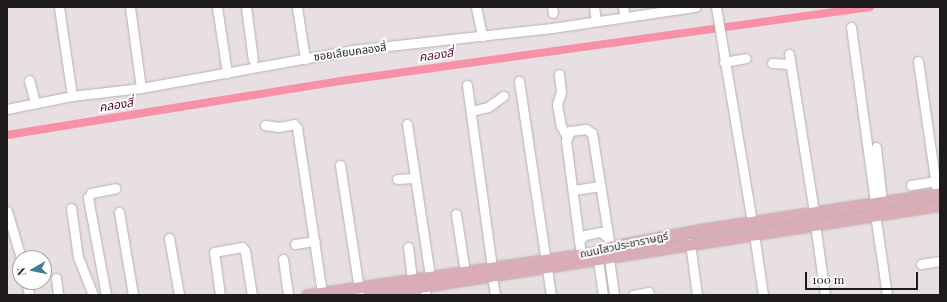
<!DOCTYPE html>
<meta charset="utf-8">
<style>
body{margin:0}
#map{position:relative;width:947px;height:302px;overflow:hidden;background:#e7dfe1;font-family:"Playfair Display","Noto Sans Thai",serif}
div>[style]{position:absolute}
.canal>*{height:8px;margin:-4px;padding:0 4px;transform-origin:4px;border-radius:4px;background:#f791a7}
.roads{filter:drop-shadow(0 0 1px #b9b1b2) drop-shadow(0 0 1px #b9b1b2)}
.minor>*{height:9px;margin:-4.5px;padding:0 4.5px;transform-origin:4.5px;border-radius:4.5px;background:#fff}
.major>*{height:11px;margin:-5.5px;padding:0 5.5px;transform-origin:5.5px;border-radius:5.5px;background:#daacb5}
span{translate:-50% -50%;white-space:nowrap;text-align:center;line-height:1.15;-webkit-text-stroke:4px #fff;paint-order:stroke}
.street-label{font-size:11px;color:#1d1b1b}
.water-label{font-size:12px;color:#610428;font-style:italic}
.frame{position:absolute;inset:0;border:8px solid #1d1b1b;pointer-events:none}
.north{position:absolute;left:12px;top:250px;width:40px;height:40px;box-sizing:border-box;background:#fff;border:1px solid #a5a4a4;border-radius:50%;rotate:261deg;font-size:11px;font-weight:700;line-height:16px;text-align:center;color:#1d1b1b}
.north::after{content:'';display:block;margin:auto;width:14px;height:18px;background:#3e8091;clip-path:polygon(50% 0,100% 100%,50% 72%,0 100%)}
.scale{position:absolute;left:805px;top:272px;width:113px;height:18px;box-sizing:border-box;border:2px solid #1d1b1b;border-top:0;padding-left:5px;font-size:12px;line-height:14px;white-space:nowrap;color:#1d1b1b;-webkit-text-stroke:3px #fff;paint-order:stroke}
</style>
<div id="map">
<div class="canal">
<div style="left:7px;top:135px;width:337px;rotate:-9.2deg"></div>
<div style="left:340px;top:81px;width:535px;rotate:-7.95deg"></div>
</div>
<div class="roads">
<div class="minor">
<div style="left:59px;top:7px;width:90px;rotate:81.7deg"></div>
<div style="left:130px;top:7px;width:82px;rotate:82.3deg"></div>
<div style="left:217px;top:7px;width:67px;rotate:81.4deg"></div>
<div style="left:246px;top:7px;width:53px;rotate:82.5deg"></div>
<div style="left:297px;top:7px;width:53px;rotate:81.3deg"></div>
<div style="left:476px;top:7px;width:30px;rotate:78deg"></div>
<div style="left:552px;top:7px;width:6px;rotate:81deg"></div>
<div style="left:594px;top:7px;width:14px;rotate:82deg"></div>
<div style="left:623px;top:7px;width:10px;rotate:79deg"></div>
<div style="left:716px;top:7px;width:218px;rotate:80.5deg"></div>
<div style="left:851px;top:27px;width:178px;rotate:82.2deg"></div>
<div style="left:789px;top:54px;width:160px;rotate:81deg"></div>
<div style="left:918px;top:61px;width:133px;rotate:81.8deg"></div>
<div style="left:724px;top:62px;width:22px;rotate:-10deg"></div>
<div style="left:772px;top:63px;width:18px;rotate:3deg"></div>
<div style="left:559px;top:74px;width:18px;rotate:84deg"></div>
<div style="left:561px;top:92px;width:13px;rotate:108deg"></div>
<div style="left:557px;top:104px;width:22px;rotate:80deg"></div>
<div style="left:561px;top:126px;width:10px;rotate:61deg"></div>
<div style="left:29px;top:80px;width:24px;rotate:75deg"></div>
<div style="left:519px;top:81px;width:182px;rotate:81.5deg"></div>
<div style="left:467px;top:85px;width:184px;rotate:82.2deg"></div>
<div style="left:7px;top:109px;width:66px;rotate:-11.3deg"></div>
<div style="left:72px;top:96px;width:69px;rotate:-6.6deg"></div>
<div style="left:141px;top:88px;width:214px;rotate:-10.2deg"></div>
<div style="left:352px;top:50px;width:201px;rotate:-6.3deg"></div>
<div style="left:552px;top:28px;width:145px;rotate:-8.4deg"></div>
<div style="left:471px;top:111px;width:17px;rotate:-13deg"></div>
<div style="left:488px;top:107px;width:19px;rotate:-36deg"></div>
<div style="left:407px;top:124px;width:154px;rotate:81.4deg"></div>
<div style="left:265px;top:125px;width:14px;rotate:8deg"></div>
<div style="left:279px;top:127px;width:15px;rotate:-11deg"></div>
<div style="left:294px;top:124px;width:5px;rotate:53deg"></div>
<div style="left:297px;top:128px;width:167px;rotate:81.4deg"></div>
<div style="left:876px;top:147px;width:55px;rotate:83.8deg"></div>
<div style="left:340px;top:165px;width:132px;rotate:81.3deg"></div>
<div style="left:397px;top:179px;width:17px;rotate:-3deg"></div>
<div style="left:911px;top:185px;width:24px;rotate:-9deg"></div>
<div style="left:574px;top:190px;width:26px;rotate:-9deg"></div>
<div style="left:71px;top:208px;width:49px;rotate:81.9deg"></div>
<div style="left:78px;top:257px;width:41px;rotate:68.5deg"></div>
<div style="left:7px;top:211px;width:49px;rotate:73.4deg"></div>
<div style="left:119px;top:212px;width:84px;rotate:80.4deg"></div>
<div style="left:456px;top:214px;width:59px;rotate:81.2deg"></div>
<div style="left:875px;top:214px;width:82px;rotate:81.6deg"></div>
<div style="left:815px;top:224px;width:72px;rotate:82deg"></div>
<div style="left:754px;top:234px;width:62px;rotate:81.6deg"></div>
<div style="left:169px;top:238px;width:58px;rotate:80deg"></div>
<div style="left:579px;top:241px;width:8px;rotate:-45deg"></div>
<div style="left:585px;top:235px;width:16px;rotate:-11deg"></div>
<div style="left:601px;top:232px;width:9px;rotate:41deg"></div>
<div style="left:690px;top:243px;width:52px;rotate:82.3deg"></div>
<div style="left:295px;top:244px;width:20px;rotate:-9deg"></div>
<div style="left:408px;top:247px;width:31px;rotate:83deg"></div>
<div style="left:581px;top:255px;width:115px;rotate:-97.5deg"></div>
<div style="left:566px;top:141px;width:11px;rotate:-68deg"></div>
<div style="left:570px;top:131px;width:16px;rotate:-7deg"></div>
<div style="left:586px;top:129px;width:7px;rotate:34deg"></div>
<div style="left:592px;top:133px;width:115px;rotate:81deg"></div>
<div style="left:283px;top:259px;width:36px;rotate:82deg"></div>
<div style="left:609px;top:259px;width:36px;rotate:82deg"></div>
<div style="left:598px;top:260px;width:35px;rotate:82deg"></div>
<div style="left:921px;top:264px;width:19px;rotate:-9deg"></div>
<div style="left:547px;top:268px;width:27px;rotate:82deg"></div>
<div style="left:492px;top:276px;width:19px;rotate:81deg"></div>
<div style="left:56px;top:278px;width:17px;rotate:83deg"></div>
<div style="left:26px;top:282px;width:13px;rotate:77deg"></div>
<div style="left:424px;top:287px;width:8px;rotate:76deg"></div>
<div style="left:106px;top:295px;width:99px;rotate:-100.5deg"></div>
<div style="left:88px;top:198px;width:6px;rotate:-59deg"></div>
<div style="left:91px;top:193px;width:25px;rotate:-11deg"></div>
<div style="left:220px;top:295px;width:43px;rotate:-97.9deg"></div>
<div style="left:214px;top:252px;width:28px;rotate:-10deg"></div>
<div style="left:242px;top:247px;width:5px;rotate:53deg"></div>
<div style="left:245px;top:251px;width:45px;rotate:81deg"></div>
<div style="left:633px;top:295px;width:16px;rotate:-11deg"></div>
</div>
<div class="major">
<div style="left:307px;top:295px;width:295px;rotate:-8.4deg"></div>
<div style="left:599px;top:252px;width:12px;rotate:-24deg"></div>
<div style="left:610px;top:247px;width:91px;rotate:-10.8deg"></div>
<div style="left:699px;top:230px;width:244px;rotate:-8.7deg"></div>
<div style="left:368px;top:295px;width:579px;rotate:-8.94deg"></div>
</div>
</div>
<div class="street-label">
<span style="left:350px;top:52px;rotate:-8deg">ซอยเลียบคลองสี่</span>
<span style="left:624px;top:245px;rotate:-12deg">ถนนไสวประชาราษฎร์</span>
</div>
<div class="water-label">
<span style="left:436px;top:55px;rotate:-8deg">คลองสี่</span>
<span style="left:116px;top:105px;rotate:-9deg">คลองสี่</span>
</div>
<div class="frame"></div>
<div class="north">N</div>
<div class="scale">100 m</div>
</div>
